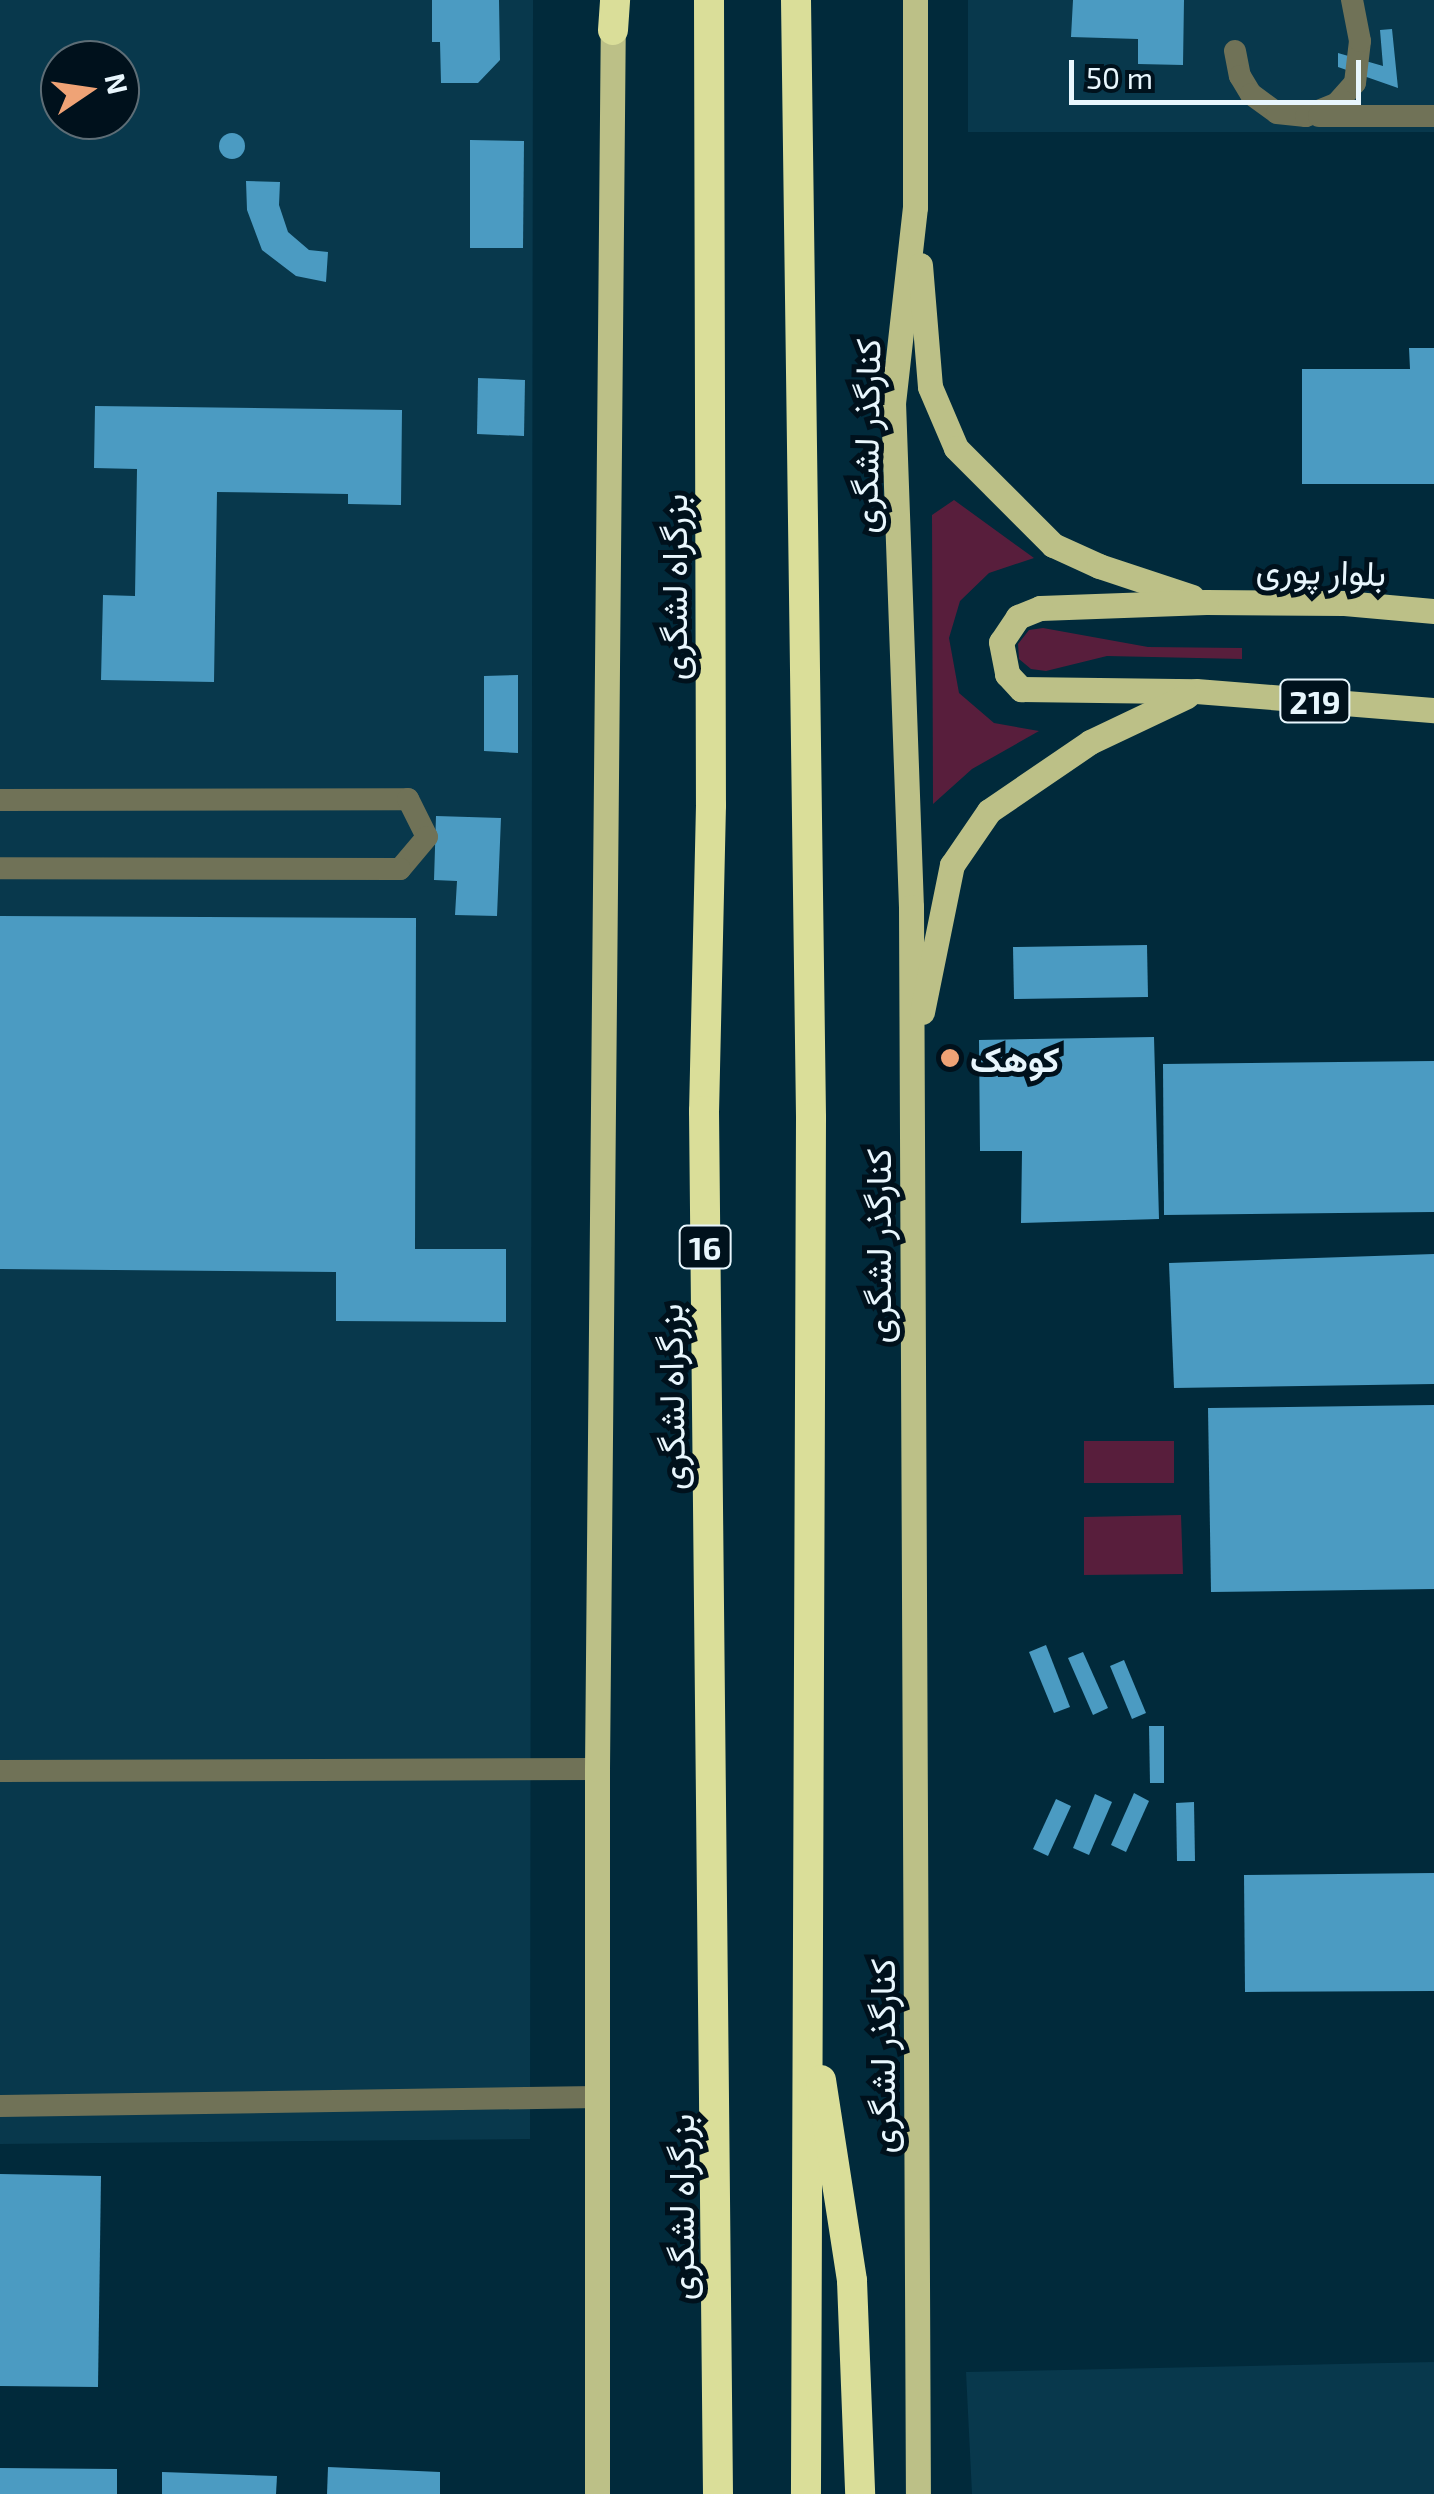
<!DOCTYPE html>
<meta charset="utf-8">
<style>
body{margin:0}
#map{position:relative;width:1434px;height:2494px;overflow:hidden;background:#012a3b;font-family:"Exo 2",Vazirmatn,sans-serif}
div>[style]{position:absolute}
.built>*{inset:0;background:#08384c}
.green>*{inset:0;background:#581e3c}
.building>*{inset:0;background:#4b9bc2}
.round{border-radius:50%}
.lane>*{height:22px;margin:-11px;padding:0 11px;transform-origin:11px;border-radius:11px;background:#707257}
.primary>*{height:25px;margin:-12.5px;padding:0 12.5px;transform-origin:12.5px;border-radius:12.5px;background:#bcc087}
.highway>*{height:30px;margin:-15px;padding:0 15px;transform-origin:15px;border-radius:15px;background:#dade99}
.dots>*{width:28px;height:28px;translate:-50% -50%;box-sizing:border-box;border:5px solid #00111c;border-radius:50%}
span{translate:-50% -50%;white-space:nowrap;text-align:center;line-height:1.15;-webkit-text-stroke:10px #00111c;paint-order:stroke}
.shield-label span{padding:2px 8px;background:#00111c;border:2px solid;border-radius:8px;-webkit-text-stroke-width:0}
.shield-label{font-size:32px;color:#e8f6fd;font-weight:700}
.street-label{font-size:35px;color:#e8f6fd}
.poi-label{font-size:35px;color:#e8f6fd;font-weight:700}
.left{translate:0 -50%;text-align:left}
.north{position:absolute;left:40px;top:40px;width:100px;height:100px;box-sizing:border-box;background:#00111c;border:2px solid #5d6d76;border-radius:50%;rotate:77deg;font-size:28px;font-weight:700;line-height:40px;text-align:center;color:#e8f6fd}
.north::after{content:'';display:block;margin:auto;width:35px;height:45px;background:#efa376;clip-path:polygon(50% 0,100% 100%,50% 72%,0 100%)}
.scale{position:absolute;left:1069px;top:60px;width:292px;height:45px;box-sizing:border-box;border:5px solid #e8f6fd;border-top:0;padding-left:12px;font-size:30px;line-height:35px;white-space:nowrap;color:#e8f6fd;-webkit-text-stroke:8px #00111c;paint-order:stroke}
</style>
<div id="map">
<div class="built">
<div style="clip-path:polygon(evenodd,0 0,533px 0,530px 2139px,0 2144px,0 0,60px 60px,120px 60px,120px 120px,60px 120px,60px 60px)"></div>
<div style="clip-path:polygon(968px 0,1434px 0,1434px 132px,968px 132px)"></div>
<div style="clip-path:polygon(1434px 2362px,1434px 2494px,972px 2494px,966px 2372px)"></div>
</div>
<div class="green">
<div style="clip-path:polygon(954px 500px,1034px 558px,989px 573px,960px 601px,949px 638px,959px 693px,994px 723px,1039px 731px,972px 769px,933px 804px,932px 515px)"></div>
<div style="clip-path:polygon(1043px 628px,1148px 647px,1242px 648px,1242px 659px,1107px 656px,1046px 671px,1031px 669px,1019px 659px,1018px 644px,1029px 630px)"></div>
<div style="clip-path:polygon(1084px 1441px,1174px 1441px,1174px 1483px,1084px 1483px)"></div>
<div style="clip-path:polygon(1181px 1515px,1183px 1574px,1084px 1575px,1084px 1517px)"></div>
</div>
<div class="building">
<div style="clip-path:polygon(432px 0,499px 0,500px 60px,478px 83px,441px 83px,440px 42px,432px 42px)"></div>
<div style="clip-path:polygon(1073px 0,1184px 0,1183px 65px,1138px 64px,1138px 39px,1071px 37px)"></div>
<div style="clip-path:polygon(1392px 29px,1398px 88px,1338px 67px,1338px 53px,1383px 66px,1380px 30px)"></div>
<div class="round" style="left:219px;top:133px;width:26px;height:26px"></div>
<div style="clip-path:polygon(470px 140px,524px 141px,523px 248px,470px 248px)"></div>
<div style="clip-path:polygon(246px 181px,280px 182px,279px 205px,288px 232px,309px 250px,328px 252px,326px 282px,296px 276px,262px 250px,247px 210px)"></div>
<div style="clip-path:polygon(1409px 348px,1434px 348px,1434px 484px,1302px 484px,1302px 369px,1410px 369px)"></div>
<div style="clip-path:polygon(478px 378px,525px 380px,524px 436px,477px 434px)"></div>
<div style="clip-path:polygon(95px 406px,402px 410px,401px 505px,348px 504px,348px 494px,217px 492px,214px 682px,101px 680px,103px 595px,135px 596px,137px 469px,94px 468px)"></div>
<div style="clip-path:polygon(518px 675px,518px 753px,484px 751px,484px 676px)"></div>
<div style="clip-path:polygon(436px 816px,501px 818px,497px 916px,455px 915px,457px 881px,434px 880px)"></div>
<div style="clip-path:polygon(0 916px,416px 918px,415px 1249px,506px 1249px,506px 1322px,336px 1321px,336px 1272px,0 1269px)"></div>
<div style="clip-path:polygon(1147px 945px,1148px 997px,1014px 999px,1013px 947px)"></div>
<div style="clip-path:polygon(1154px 1037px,1159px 1219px,1021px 1223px,1022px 1151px,980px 1151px,979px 1040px)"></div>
<div style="clip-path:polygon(1434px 1061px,1434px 1212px,1164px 1215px,1163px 1064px)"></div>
<div style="clip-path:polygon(1434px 1254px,1434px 1384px,1174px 1388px,1169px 1263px)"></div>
<div style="clip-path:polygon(1434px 1405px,1434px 1589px,1211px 1592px,1208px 1408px)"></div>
<div style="clip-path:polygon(1046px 1645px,1070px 1707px,1054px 1713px,1029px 1652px)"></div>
<div style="clip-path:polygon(1083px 1652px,1108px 1708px,1093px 1715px,1068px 1658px)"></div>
<div style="clip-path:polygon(1124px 1660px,1146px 1713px,1132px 1719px,1110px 1666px)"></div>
<div style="clip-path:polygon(1149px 1726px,1164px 1726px,1164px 1783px,1150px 1783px)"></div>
<div style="clip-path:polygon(1134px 1793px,1149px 1801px,1126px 1852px,1111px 1845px)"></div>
<div style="clip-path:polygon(1095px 1794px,1112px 1802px,1089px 1855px,1073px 1848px)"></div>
<div style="clip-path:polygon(1056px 1799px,1071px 1806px,1048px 1856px,1033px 1849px)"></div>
<div style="clip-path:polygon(1194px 1802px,1195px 1861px,1177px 1861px,1176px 1803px)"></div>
<div style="clip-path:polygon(1434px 1873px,1434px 1991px,1245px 1992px,1244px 1875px)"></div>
<div style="clip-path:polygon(0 2174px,101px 2176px,98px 2387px,0 2386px)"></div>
<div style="clip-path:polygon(328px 2467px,440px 2472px,440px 2494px,327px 2494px)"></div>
<div style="clip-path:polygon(0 2468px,117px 2469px,117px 2494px,0 2494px)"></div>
<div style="clip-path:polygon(162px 2472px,277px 2476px,276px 2494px,162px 2494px)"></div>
</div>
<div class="lane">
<div style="left:1235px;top:51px;width:25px;rotate:79deg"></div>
<div style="left:1240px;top:76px;width:21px;rotate:59deg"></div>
<div style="left:1251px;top:94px;width:32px;rotate:36deg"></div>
<div style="left:1277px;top:113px;width:29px;rotate:6deg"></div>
<div style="left:1306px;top:116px;width:32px;rotate:-22deg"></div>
<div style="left:1336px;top:104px;width:28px;rotate:-48deg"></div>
<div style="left:1355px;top:83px;width:42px;rotate:-83.2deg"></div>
<div style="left:1360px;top:41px;width:42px;rotate:-101deg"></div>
<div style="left:1319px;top:116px;width:115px"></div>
<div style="left:0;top:800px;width:408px;rotate:-0.1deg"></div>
<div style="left:408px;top:799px;width:42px;rotate:63.4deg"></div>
<div style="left:427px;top:837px;width:42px;rotate:130.2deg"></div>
<div style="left:400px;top:869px;width:400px;rotate:-179.9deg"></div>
<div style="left:0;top:1771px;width:597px;rotate:-0.19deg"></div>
<div style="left:0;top:2106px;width:597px;rotate:-0.86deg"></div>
</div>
<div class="primary">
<div style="left:915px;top:0;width:207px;rotate:90deg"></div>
<div style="left:915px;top:207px;width:196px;rotate:96.4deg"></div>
<div style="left:893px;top:402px;width:505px;rotate:87.96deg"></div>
<div style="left:911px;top:907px;width:1587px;rotate:89.75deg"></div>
<div style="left:920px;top:265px;width:122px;rotate:85.3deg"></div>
<div style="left:930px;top:387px;width:66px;rotate:66.9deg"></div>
<div style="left:956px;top:448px;width:137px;rotate:45deg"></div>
<div style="left:1053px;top:545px;width:51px;rotate:24.5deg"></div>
<div style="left:1099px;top:566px;width:98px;rotate:18.4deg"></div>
<div style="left:1434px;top:611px;width:90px;rotate:-174.9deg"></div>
<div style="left:1344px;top:603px;width:138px;rotate:-179.6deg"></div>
<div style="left:1206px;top:602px;width:166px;rotate:177.9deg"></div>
<div style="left:1040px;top:608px;width:24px;rotate:158deg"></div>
<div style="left:1018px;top:617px;width:30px;rotate:124deg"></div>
<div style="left:1001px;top:642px;width:33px;rotate:79deg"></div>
<div style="left:1007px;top:674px;width:21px;rotate:47deg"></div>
<div style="left:1021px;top:689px;width:175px;rotate:0.7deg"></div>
<div style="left:1196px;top:691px;width:239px;rotate:4.6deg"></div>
<div style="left:922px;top:1012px;width:150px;rotate:-78.5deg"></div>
<div style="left:952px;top:865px;width:65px;rotate:-55.6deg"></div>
<div style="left:989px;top:811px;width:122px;rotate:-34.3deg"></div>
<div style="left:1090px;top:742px;width:107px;rotate:-25.4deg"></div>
<div style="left:597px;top:2494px;width:725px;rotate:-90deg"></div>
<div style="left:597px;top:1769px;width:1759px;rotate:-89.48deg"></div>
</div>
<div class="highway">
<div style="left:709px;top:0;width:805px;rotate:89.86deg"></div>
<div style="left:711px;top:805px;width:306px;rotate:91.3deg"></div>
<div style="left:704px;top:1111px;width:1383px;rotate:89.42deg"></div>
<div style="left:796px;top:0;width:1118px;rotate:89.23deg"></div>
<div style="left:811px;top:1118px;width:1376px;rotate:90.21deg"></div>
<div style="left:613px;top:30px;width:30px;rotate:-86deg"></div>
<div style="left:821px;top:2080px;width:203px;rotate:81.2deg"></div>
<div style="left:852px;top:2281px;width:213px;rotate:87.8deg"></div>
</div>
<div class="dots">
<div style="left:950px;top:1058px;background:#efa376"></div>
</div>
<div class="shield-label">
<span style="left:1315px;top:701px">219</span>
<span style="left:705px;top:1247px">16</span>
</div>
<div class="street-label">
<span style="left:865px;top:436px;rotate:-89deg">کنارگذر لشگری</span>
<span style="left:1321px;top:570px;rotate:2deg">بلوار پوری</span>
<span style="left:673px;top:587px;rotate:-90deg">بزرگراه لشگری</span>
<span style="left:877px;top:1246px;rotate:-90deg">کنارگذر لشگری</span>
<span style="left:670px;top:1397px;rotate:-91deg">بزرگراه لشگری</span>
<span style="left:881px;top:2056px;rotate:-90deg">کنارگذر لشگری</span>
<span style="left:680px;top:2207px;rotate:-90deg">بزرگراه لشگری</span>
</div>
<div class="poi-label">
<span class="left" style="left:970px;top:1058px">کوهک</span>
</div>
<div class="north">N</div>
<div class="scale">50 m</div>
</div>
